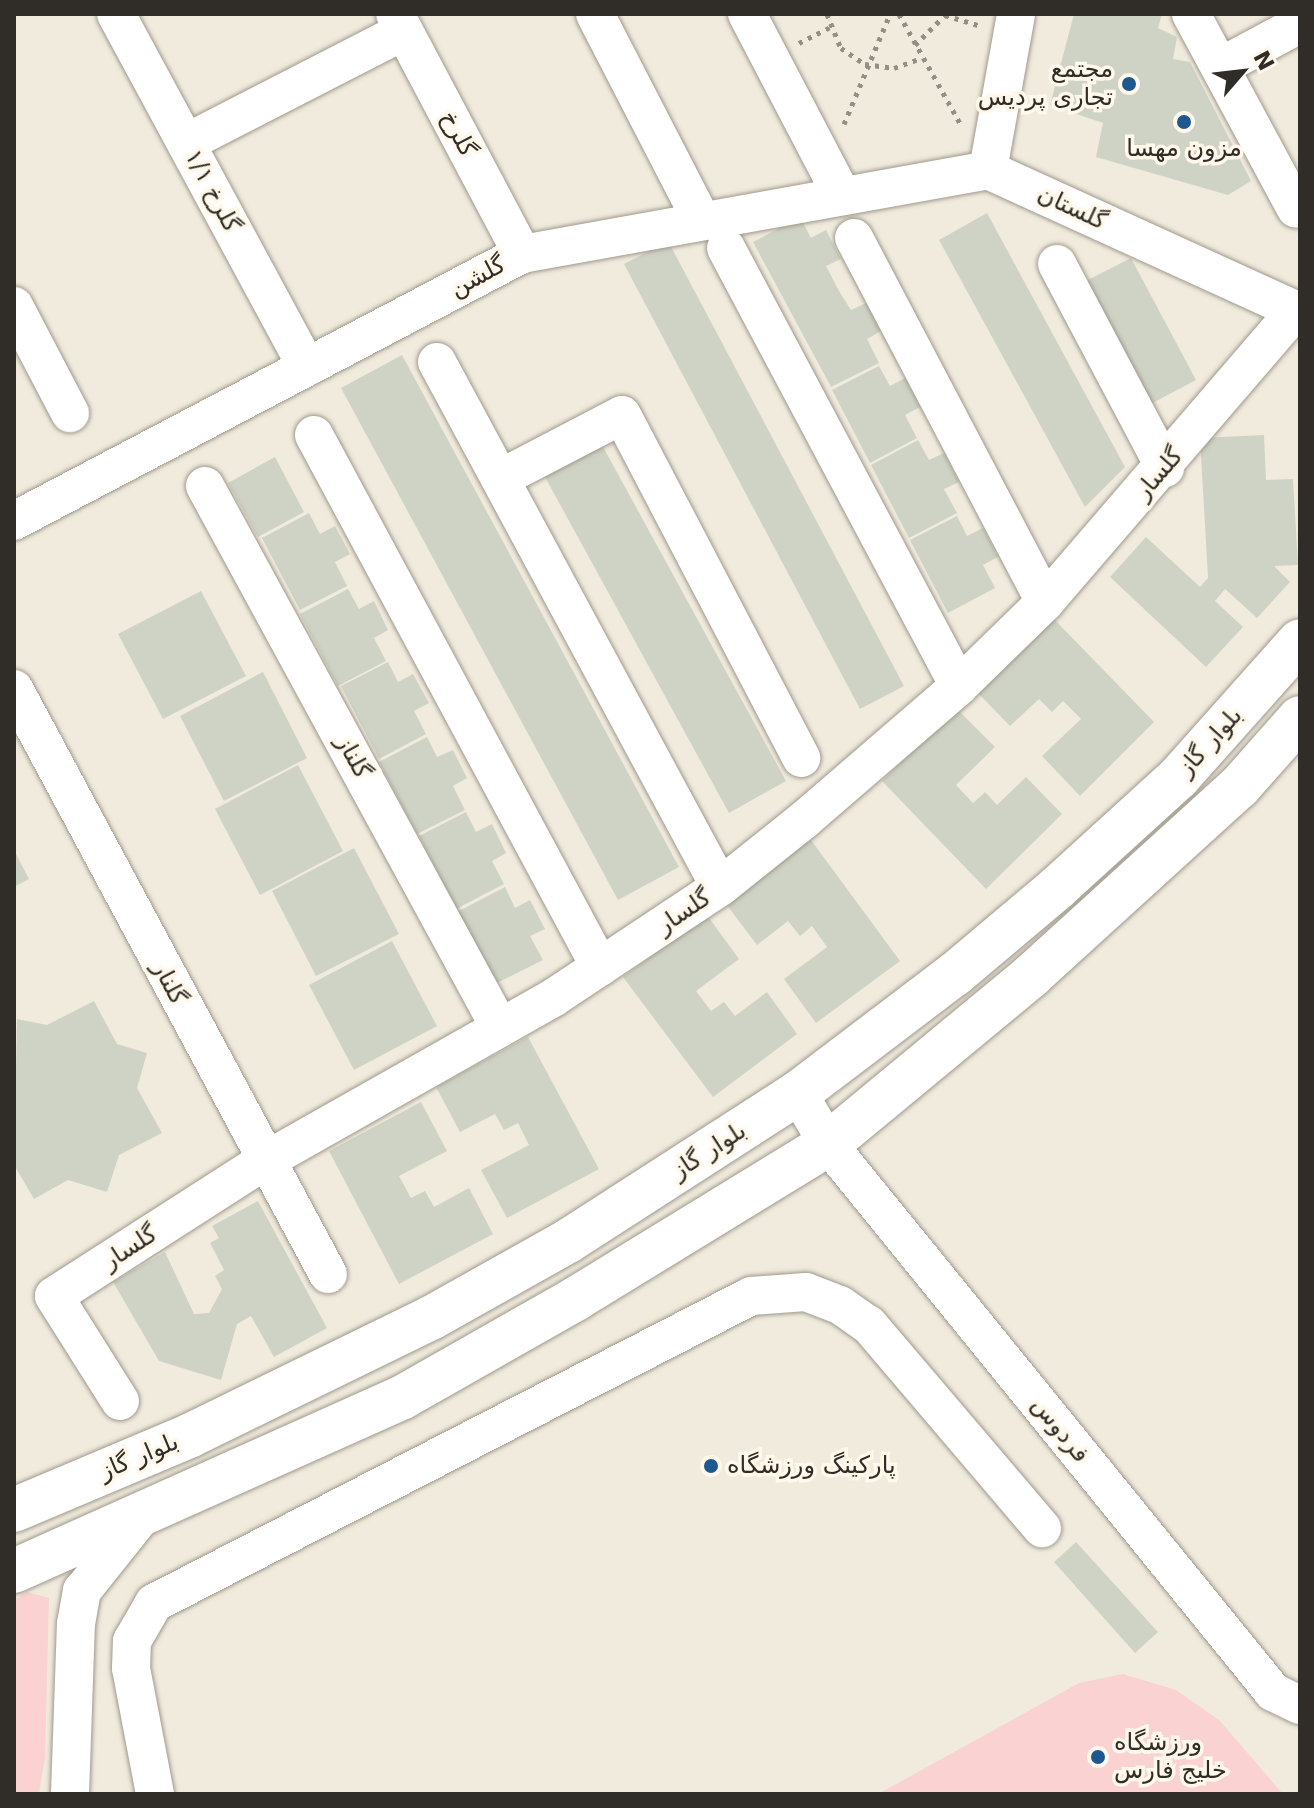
<!DOCTYPE html>
<meta charset="utf-8">
<style>
body{margin:0}
#map{position:relative;width:1314px;height:1808px;overflow:hidden;background:#f1ebde;font-family:"DejaVu Sans",Vazirmatn,sans-serif}
div>[style]{position:absolute}
.green>*{inset:0;background:#fad2d1}
.building>*{inset:0;background:#cfd3c5}
.path>*{height:5px;margin-top:-2.5px;transform-origin:0;background:repeating-linear-gradient(90deg,#948f86 0 4px,transparent 0 10px)}
.roads{filter:drop-shadow(0 0 2px #9f998d) drop-shadow(0 0 2px #9f998d)}
.minor>*{height:38px;margin:-19px;padding:0 19px;transform-origin:19px;border-radius:19px;background:#fff}
.major>*{height:44px;margin:-22px;padding:0 22px;transform-origin:22px;border-radius:22px;background:#fff}
.dots>*{width:22px;height:22px;translate:-50% -50%;box-sizing:border-box;border:4px solid #fff8eb;border-radius:50%}
span{translate:-50% -50%;white-space:nowrap;text-align:center;line-height:1.15;-webkit-text-stroke:7px #fff8eb;paint-order:stroke}
.poi-label{font-size:24px;color:#302d28}
.right{translate:-100% -50%;text-align:right}
.left{translate:0 -50%;text-align:left}
.street-label{font-size:24px;color:#302d28}
.frame{position:absolute;inset:0;border:16px solid #302d28;pointer-events:none}
.north{position:absolute;left:1202px;top:32px;width:80px;height:80px;-webkit-text-stroke:6px #fff8eb;paint-order:stroke;rotate:62deg;font-size:22px;font-weight:700;line-height:32px;text-align:center;color:#302d28}
.north::after{content:'';display:block;margin:auto;width:28px;height:36px;background:#302d28;clip-path:polygon(50% 0,100% 100%,50% 72%,0 100%)}
</style>
<div id="map">
<div class="green">
<div style="clip-path:polygon(27px 1592px,49px 1598px,45px 1758px,39px 1794px,14px 1794px,14px 1600px)"></div>
<div style="clip-path:polygon(1123px 1674px,1176px 1690px,1219px 1720px,1283px 1794px,878px 1794px,1079px 1683px)"></div>
</div>
<div class="building">
<div style="clip-path:polygon(1074px 14px,1162px 14px,1158px 28px,1177px 37px,1173px 59px,1190px 62px,1251px 181px,1228px 195px,1096px 157px,1103px 123px,1050px 105px)"></div>
<div style="clip-path:polygon(987px 213px,1125px 467px,1085px 507px,939px 240px)"></div>
<div style="clip-path:polygon(800px 217px,811px 238px,826px 230px,841px 259px,826px 266px,839px 291px,851px 310px,866px 303px,881px 331px,867px 339px,879px 363px,831px 387px,753px 242px)"></div>
<div style="clip-path:polygon(668px 241px,904px 686px,860px 709px,624px 264px)"></div>
<div style="clip-path:polygon(1131px 258px,1196px 380px,1145px 407px,1080px 284px)"></div>
<div style="clip-path:polygon(402px 355px,679px 867px,618px 900px,341px 388px)"></div>
<div style="clip-path:polygon(879px 366px,890px 386px,905px 378px,920px 407px,905px 415px,917px 438px,870px 463px,832px 390px)"></div>
<div style="clip-path:polygon(1264px 435px,1266px 480px,1293px 479px,1298px 565px,1274px 566px,1290px 582px,1257px 618px,1225px 589px,1215px 601px,1243px 627px,1206px 667px,1110px 577px,1146px 537px,1200px 587px,1208px 578px,1200px 438px)"></div>
<div style="clip-path:polygon(918px 440px,929px 460px,944px 453px,959px 482px,944px 489px,957px 513px,909px 538px,871px 465px)"></div>
<div style="clip-path:polygon(602px 445px,786px 781px,729px 813px,545px 477px)"></div>
<div style="clip-path:polygon(275px 457px,304px 512px,258px 537px,228px 483px)"></div>
<div style="clip-path:polygon(309px 513px,320px 534px,335px 526px,350px 554px,335px 562px,347px 586px,300px 610px,262px 538px)"></div>
<div style="clip-path:polygon(957px 516px,967px 536px,983px 528px,998px 557px,983px 565px,995px 588px,948px 613px,910px 540px)"></div>
<div style="clip-path:polygon(348px 589px,359px 609px,374px 601px,388px 630px,374px 638px,386px 661px,338px 686px,300px 614px)"></div>
<div style="clip-path:polygon(201px 591px,246px 676px,163px 719px,118px 634px)"></div>
<div style="clip-path:polygon(1050px 615px,1154px 722px,1080px 796px,1042px 756px,1081px 719px,1063px 701px,1052px 712px,1039px 699px,1010px 726px,974px 689px)"></div>
<div style="clip-path:polygon(388px 662px,398px 682px,413px 674px,429px 703px,414px 711px,426px 734px,379px 759px,341px 686px)"></div>
<div style="clip-path:polygon(263px 672px,307px 758px,224px 801px,180px 716px)"></div>
<div style="clip-path:polygon(956px 708px,995px 747px,956px 785px,973px 803px,985px 792px,997px 805px,1026px 777px,1062px 814px,986px 889px,882px 781px)"></div>
<div style="clip-path:polygon(427px 737px,437px 757px,453px 750px,467px 778px,453px 786px,465px 810px,417px 834px,379px 762px)"></div>
<div style="clip-path:polygon(298px 765px,343px 851px,260px 895px,215px 809px)"></div>
<div style="clip-path:polygon(466px 812px,476px 832px,492px 824px,506px 853px,492px 861px,504px 884px,456px 909px,419px 836px)"></div>
<div style="clip-path:polygon(811px 840px,900px 961px,816px 1023px,784px 979px,827px 947px,812px 926px,800px 936px,788px 921px,757px 945px,726px 904px)"></div>
<div style="clip-path:polygon(354px 848px,399px 934px,316px 976px,272px 891px)"></div>
<div style="clip-path:polygon(14px 850px,29px 879px,14px 887px)"></div>
<div style="clip-path:polygon(505px 887px,515px 908px,530px 900px,545px 929px,530px 936px,543px 960px,495px 984px,457px 912px)"></div>
<div style="clip-path:polygon(707px 915px,739px 959px,696px 991px,711px 1011px,724px 1002px,735px 1016px,767px 992px,797px 1034px,713px 1097px,623px 977px)"></div>
<div style="clip-path:polygon(392px 941px,437px 1026px,354px 1070px,309px 985px)"></div>
<div style="clip-path:polygon(94px 1001px,117px 1044px,147px 1053px,137px 1088px,162px 1133px,119px 1155px,107px 1192px,68px 1180px,34px 1199px,14px 1165px,17px 1019px,47px 1025px)"></div>
<div style="clip-path:polygon(528px 1037px,599px 1169px,507px 1218px,481px 1170px,529px 1145px,518px 1123px,504px 1130px,495px 1114px,460px 1132px,436px 1087px)"></div>
<div style="clip-path:polygon(421px 1102px,447px 1151px,399px 1176px,411px 1198px,425px 1191px,434px 1207px,469px 1188px,493px 1234px,399px 1284px,329px 1151px)"></div>
<div style="clip-path:polygon(258px 1201px,327px 1328px,274px 1357px,251px 1316px,237px 1324px,221px 1380px,159px 1361px,113px 1282px,165px 1252px,194px 1314px,209px 1313px,222px 1289px,215px 1276px,224px 1270px,210px 1243px,219px 1238px,212px 1226px)"></div>
<div style="clip-path:polygon(1076px 1542px,1158px 1632px,1135px 1653px,1054px 1562px)"></div>
</div>
<div class="path">
<div style="left:827px;top:14px;width:37px;rotate:68deg"></div>
<div style="left:841px;top:48px;width:29px;rotate:34deg"></div>
<div style="left:865px;top:64px;width:29px;rotate:8deg"></div>
<div style="left:894px;top:68px;width:30px;rotate:-20deg"></div>
<div style="left:899px;top:14px;width:127px;rotate:60.8deg"></div>
<div style="left:945px;top:15px;width:39px;rotate:17deg"></div>
<div style="left:799px;top:43px;width:35px;rotate:-27deg"></div>
<div style="left:915px;top:45px;width:42px;rotate:-45deg"></div>
<div style="left:844px;top:124px;width:119px;rotate:-67.3deg"></div>
</div>
<div class="roads">
<div class="minor">
<div style="left:116px;top:14px;width:401px;rotate:61.6deg"></div>
<div style="left:395px;top:14px;width:272px;rotate:62.1deg"></div>
<div style="left:595px;top:14px;width:233px;rotate:62.7deg"></div>
<div style="left:747px;top:14px;width:205px;rotate:62.4deg"></div>
<div style="left:1191px;top:14px;width:221px;rotate:61.7deg"></div>
<div style="left:1220px;top:67px;width:91px;rotate:-28.3deg"></div>
<div style="left:186px;top:143px;width:245px;rotate:-27.2deg"></div>
<div style="left:988px;top:170px;width:343px;rotate:24.5deg"></div>
<div style="left:988px;top:170px;width:158px;rotate:-79.8deg"></div>
<div style="left:854px;top:238px;width:411px;rotate:62.3deg"></div>
<div style="left:726px;top:248px;width:496px;rotate:62deg"></div>
<div style="left:1057px;top:264px;width:231px;rotate:62.1deg"></div>
<div style="left:14px;top:306px;width:121px;rotate:62.4deg"></div>
<div style="left:437px;top:362px;width:596px;rotate:61.67deg"></div>
<div style="left:314px;top:435px;width:604px;rotate:61.74deg"></div>
<div style="left:501px;top:478px;width:136px;rotate:-27.5deg"></div>
<div style="left:622px;top:415px;width:387px;rotate:62.4deg"></div>
<div style="left:205px;top:486px;width:617px;rotate:61.44deg"></div>
<div style="left:14px;top:521px;width:574px;rotate:-27.73deg"></div>
<div style="left:522px;top:254px;width:474px;rotate:-10.2deg"></div>
<div style="left:14px;top:689px;width:664px;rotate:61.78deg"></div>
<div style="left:798px;top:1093px;width:59px;rotate:59.5deg"></div>
<div style="left:828px;top:1144px;width:706px;rotate:50.92deg"></div>
<div style="left:1273px;top:1692px;width:30px;rotate:26deg"></div>
<div style="left:120px;top:1401px;width:124px;rotate:-122.2deg"></div>
<div style="left:54px;top:1296px;width:248px;rotate:-32.7deg"></div>
<div style="left:263px;top:1162px;width:333px;rotate:-29.5deg"></div>
<div style="left:553px;top:998px;width:201px;rotate:-33.6deg"></div>
<div style="left:720px;top:887px;width:107px;rotate:-38.6deg"></div>
<div style="left:804px;top:820px;width:205px;rotate:-40.8deg"></div>
<div style="left:959px;top:686px;width:120px;rotate:-44.3deg"></div>
<div style="left:1045px;top:602px;width:385px;rotate:-49.3deg"></div>
<div style="left:70px;top:1794px;width:170px;rotate:-88deg"></div>
<div style="left:76px;top:1624px;width:34px;rotate:-80deg"></div>
<div style="left:82px;top:1591px;width:95px;rotate:-51.4deg"></div>
<div style="left:155px;top:1794px;width:128px;rotate:-100.8deg"></div>
<div style="left:131px;top:1668px;width:27px;rotate:-88deg"></div>
<div style="left:132px;top:1641px;width:44px;rotate:-59.9deg"></div>
<div style="left:154px;top:1603px;width:671px;rotate:-27.21deg"></div>
<div style="left:751px;top:1296px;width:55px;rotate:-4.2deg"></div>
<div style="left:806px;top:1292px;width:36px;rotate:21deg"></div>
<div style="left:840px;top:1305px;width:35px;rotate:35deg"></div>
<div style="left:869px;top:1325px;width:267px;rotate:49.6deg"></div>
</div>
<div class="major">
<div style="left:14px;top:1510px;width:190px;rotate:-22.9deg"></div>
<div style="left:189px;top:1436px;width:269px;rotate:-26deg"></div>
<div style="left:431px;top:1318px;width:157px;rotate:-29.3deg"></div>
<div style="left:568px;top:1241px;width:274px;rotate:-32.8deg"></div>
<div style="left:798px;top:1093px;width:197px;rotate:-37.2deg"></div>
<div style="left:955px;top:974px;width:133px;rotate:-40.1deg"></div>
<div style="left:1057px;top:888px;width:164px;rotate:-42.3deg"></div>
<div style="left:1178px;top:778px;width:183px;rotate:-48.3deg"></div>
<div style="left:14px;top:1571px;width:426px;rotate:-24.1deg"></div>
<div style="left:403px;top:1397px;width:200px;rotate:-29.6deg"></div>
<div style="left:577px;top:1298px;width:294px;rotate:-31.5deg"></div>
<div style="left:828px;top:1144px;width:264px;rotate:-39.6deg"></div>
<div style="left:1031px;top:976px;width:281px;rotate:-42.3deg"></div>
<div style="left:1239px;top:787px;width:92px;rotate:-48.5deg"></div>
</div>
</div>
<div class="dots">
<div style="left:1129px;top:84px;background:#1e588f"></div>
<div style="left:1184px;top:122px;background:#1e588f"></div>
<div style="left:711px;top:1466px;background:#1e588f"></div>
<div style="left:1098px;top:1757px;background:#1e588f"></div>
</div>
<div class="poi-label">
<span class="right" style="left:1113px;top:84px">مجتمع<br>تجاری پردیس</span>
<span style="left:1184px;top:149px">مزون مهسا</span>
<span class="left" style="left:727px;top:1466px">پارکینگ ورزشگاه</span>
<span class="left" style="left:1114px;top:1757px">ورزشگاه<br>خلیج فارس</span>
</div>
<div class="street-label">
<span style="left:458px;top:134px;rotate:62deg">گلرخ</span>
<span style="left:212px;top:191px;rotate:62deg">گلرخ ۱/۱</span>
<span style="left:1072px;top:208px;rotate:25deg">گلستان</span>
<span style="left:478px;top:277px;rotate:-28deg">گلشن</span>
<span style="left:1159px;top:474px;rotate:-49deg">گلسار</span>
<span style="left:1210px;top:742px;rotate:-48deg">بلوار گاز</span>
<span style="left:353px;top:757px;rotate:61deg">گلناز</span>
<span style="left:684px;top:912px;rotate:-34deg">گلسار</span>
<span style="left:169px;top:983px;rotate:62deg">گلنار</span>
<span style="left:709px;top:1151px;rotate:-33deg">بلوار گاز</span>
<span style="left:130px;top:1248px;rotate:-33deg">گلسار</span>
<span style="left:1060px;top:1430px;rotate:51deg">فردوس</span>
<span style="left:139px;top:1457px;rotate:-23deg">بلوار گاز</span>
</div>
<div class="frame"></div>
<div class="north">N</div>
</div>
